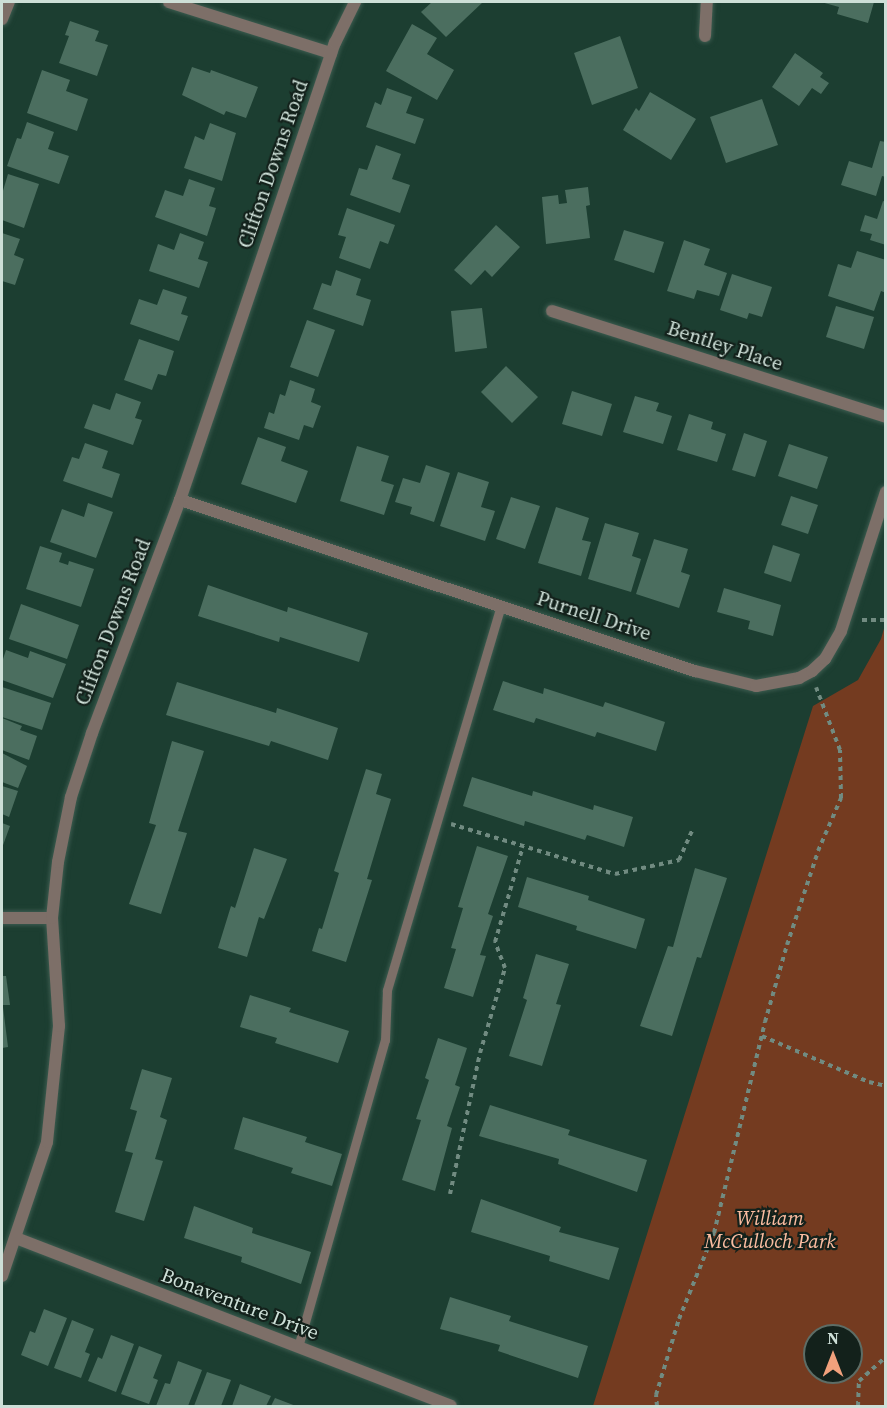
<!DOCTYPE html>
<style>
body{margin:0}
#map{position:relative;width:887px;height:1408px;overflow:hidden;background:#1c3e31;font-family:"Source Serif 4",serif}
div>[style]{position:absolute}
.green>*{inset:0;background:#743b20}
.building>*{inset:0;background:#4b6e5f}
.path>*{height:4px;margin-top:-2px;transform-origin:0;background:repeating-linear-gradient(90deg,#718b81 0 4.5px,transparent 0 9px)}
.roads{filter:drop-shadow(0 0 2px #3c5b4f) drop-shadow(0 0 2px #3c5b4f)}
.lane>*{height:9px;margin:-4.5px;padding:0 4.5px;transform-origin:4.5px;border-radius:4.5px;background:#7d6f68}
.street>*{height:12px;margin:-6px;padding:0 6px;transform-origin:6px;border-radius:6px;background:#7d6f68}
span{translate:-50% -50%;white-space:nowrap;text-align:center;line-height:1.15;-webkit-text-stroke:4.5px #13211b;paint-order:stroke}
.street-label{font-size:20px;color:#cddfd7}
.park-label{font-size:20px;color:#fcbda1;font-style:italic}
.frame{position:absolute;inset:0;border:3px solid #cddfd7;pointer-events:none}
.north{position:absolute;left:803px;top:1324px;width:60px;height:60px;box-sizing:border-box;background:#13211b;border:2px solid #5d6d66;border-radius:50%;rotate:0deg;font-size:16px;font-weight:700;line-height:24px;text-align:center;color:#cddfd7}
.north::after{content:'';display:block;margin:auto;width:21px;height:27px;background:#f1a17c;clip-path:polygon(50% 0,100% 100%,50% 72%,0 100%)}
</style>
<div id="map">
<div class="green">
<div style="clip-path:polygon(evenodd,885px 625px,885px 1406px,593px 1406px,813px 706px,858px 680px,881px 639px,885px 625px,815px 1336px,851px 1336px,851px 1372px,815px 1372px,815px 1336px)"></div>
</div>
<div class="building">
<div style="clip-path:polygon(432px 2px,483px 2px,446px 37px,421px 12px)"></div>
<div style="clip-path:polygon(821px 2px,874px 2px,868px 23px,837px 14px,839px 7px)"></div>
<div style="clip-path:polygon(70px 21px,99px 31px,95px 41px,108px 45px,97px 76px,59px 63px,69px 36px,65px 35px)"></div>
<div style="clip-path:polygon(412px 24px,437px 38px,427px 54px,454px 70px,437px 100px,386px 71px)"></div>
<div style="clip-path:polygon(620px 36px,638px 88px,592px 105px,574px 53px)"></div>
<div style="clip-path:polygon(795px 53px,823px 73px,820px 77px,829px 83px,821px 94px,812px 88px,799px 106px,772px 87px)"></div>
<div style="clip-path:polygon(192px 67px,210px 73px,211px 70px,258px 87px,246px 118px,226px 111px,224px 115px,182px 95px)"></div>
<div style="clip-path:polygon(42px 70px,70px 80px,66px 91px,88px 99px,77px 131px,27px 113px)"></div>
<div style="clip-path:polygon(387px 88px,412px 97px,406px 113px,424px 119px,415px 144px,366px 127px,375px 102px,381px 105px)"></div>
<div style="clip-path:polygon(650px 92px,696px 119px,671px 160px,623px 130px,636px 108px,639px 111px)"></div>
<div style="clip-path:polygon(762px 99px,778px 145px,726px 163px,710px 117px)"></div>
<div style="clip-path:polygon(27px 122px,54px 132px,48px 149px,69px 156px,59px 184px,7px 166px,17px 138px,21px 139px)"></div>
<div style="clip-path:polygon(210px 123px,236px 133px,222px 181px,184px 168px,195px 136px,204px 140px)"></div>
<div style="clip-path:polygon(880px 141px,886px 142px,886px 177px,882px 176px,876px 196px,841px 185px,849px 161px,872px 168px)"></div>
<div style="clip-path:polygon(376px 145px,401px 154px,392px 179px,410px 185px,400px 213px,350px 195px,359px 168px,367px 170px)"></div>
<div style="clip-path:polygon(8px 174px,39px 184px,24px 228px,2px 220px,2px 194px)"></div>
<div style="clip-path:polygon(189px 179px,215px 188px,209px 206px,216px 208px,207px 236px,155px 217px,165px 190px,183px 196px)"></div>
<div style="clip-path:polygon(588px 187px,590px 205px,586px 206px,590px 238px,546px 244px,542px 197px,558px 195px,559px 204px,567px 203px,565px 190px)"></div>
<div style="clip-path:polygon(883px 201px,886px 202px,886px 245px,870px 240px,872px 234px,860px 231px,865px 215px,877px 219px)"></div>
<div style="clip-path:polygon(347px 208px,395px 225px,388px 244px,380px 241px,370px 269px,339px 258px,346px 237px,338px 235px)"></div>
<div style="clip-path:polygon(496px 225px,520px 247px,492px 277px,485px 270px,471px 285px,454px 270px)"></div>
<div style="clip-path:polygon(624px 230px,664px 242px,654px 273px,614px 260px)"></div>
<div style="clip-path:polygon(2px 233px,20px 239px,14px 255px,24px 259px,15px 285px,2px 281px)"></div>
<div style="clip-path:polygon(180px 233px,204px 242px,198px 259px,208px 262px,199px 288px,149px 271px,158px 244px,174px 250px)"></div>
<div style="clip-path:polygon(684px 240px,710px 249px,704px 265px,727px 273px,719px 296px,697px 290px,694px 299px,667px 291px)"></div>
<div style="clip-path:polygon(857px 251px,886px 260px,886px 293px,881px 291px,874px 311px,828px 296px,838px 264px,851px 268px)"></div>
<div style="clip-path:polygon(336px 270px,361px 279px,356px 295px,371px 300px,363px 326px,313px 309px,322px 283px,331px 286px)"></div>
<div style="clip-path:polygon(732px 274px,772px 287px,762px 317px,749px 313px,747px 319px,720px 310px)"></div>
<div style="clip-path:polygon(163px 289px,187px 297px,181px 314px,188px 316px,179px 341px,130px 324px,139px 299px,157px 305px)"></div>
<div style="clip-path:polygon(836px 306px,874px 317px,864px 349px,826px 337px)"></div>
<div style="clip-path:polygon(482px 308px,487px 348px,455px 352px,451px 311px)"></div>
<div style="clip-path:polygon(307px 320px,335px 330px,318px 377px,290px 367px)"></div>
<div style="clip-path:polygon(139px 339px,174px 351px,166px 376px,158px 374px,152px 390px,124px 380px)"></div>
<div style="clip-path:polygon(506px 366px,538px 397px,512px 423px,481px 392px)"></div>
<div style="clip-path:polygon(290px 380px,315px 389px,311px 402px,321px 406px,313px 428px,304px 425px,299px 440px,264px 428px,269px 412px,274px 414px,280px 394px,285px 396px)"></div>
<div style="clip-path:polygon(572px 391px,612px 404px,602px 436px,562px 424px)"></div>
<div style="clip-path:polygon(116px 393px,141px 402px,135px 418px,142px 420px,133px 445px,84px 428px,93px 404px,110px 410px)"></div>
<div style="clip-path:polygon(635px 396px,659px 403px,656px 411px,672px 416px,663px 444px,623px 432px)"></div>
<div style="clip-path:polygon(689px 414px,713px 422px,711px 429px,726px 434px,717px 462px,677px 450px)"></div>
<div style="clip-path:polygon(744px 433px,767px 441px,755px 477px,732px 470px)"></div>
<div style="clip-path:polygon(258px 437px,286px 447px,281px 461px,308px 471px,296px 503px,241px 484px)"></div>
<div style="clip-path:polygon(85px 443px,108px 451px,102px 468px,120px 474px,112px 498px,63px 481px,72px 457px,79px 459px)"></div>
<div style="clip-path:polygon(789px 444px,828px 457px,817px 489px,778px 476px)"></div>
<div style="clip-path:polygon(357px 446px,389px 456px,381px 481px,394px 485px,384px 515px,340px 501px)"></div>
<div style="clip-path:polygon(426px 465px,450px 473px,434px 522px,410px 514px,412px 507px,395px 502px,403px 478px,420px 483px)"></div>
<div style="clip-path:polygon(458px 472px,489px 482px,481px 507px,495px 511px,485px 541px,440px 526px)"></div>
<div style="clip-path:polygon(791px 496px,818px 505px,808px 534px,781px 525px)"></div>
<div style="clip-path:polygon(511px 497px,540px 506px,525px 549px,496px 539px)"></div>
<div style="clip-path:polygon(88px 503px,113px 512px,96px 558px,50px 542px,62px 509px,84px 517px)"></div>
<div style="clip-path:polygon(556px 507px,589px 518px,582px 540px,591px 542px,581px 576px,538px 563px)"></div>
<div style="clip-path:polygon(605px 523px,639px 533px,632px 556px,641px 559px,631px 592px,588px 579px)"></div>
<div style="clip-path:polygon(654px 539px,688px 549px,681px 572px,690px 575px,679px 608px,636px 594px)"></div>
<div style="clip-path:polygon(773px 545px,800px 554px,791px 582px,764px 573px)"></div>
<div style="clip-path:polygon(40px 546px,62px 553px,59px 562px,68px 565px,69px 561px,94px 569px,81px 607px,26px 589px)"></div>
<div style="clip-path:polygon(208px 585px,287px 612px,288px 607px,368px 633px,359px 662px,280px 637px,279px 642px,198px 616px)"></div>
<div style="clip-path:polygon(724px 588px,781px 605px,773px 636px,748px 629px,750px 621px,717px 612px)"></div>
<div style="clip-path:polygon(21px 604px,79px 625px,67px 659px,9px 639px)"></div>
<div style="clip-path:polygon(6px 650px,28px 658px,30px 651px,66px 664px,53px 698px,2px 680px,2px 662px)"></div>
<div style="clip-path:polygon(503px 681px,543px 694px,544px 688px,603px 707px,605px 702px,665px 722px,656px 751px,597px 732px,595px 737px,536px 718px,534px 723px,493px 710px)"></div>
<div style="clip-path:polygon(177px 682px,276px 713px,277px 708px,338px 728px,328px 760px,271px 741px,269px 746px,166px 715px)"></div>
<div style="clip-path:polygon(2px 687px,51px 703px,42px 730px,2px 717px)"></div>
<div style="clip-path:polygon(2px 718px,22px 726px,20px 730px,37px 736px,29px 760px,2px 750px)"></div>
<div style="clip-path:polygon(172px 741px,204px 751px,178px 831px,187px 833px,161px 914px,129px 904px,156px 825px,149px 823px)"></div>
<div style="clip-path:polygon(2px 753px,27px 766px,18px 788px,2px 782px)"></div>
<div style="clip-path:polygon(366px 769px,382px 774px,376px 794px,391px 799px,367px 879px,372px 880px,346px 962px,312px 951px,319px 928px,322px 929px,339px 873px,334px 871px)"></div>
<div style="clip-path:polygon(472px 777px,532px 796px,533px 791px,593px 810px,594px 805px,633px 817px,624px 847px,587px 835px,585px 840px,525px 821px,524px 826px,463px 806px)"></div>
<div style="clip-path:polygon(2px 786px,18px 791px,9px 817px,2px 814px)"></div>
<div style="clip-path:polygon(2px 823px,10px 826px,2px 848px)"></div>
<div style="clip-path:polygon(477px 846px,508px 856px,488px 914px,493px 916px,480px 955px,486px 956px,473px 997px,444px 988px,456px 949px,451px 948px,463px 908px,458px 907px)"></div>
<div style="clip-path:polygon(254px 848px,287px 859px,264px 919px,259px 917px,247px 957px,218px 948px,231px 906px,235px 908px)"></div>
<div style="clip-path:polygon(695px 868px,727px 878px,701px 958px,697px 957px,672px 1036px,640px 1026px,668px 946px,673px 947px)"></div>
<div style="clip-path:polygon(527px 877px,589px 896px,588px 900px,645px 919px,636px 949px,576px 930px,577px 926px,518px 907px)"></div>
<div style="clip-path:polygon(536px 954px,569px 964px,556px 1004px,561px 1005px,542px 1066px,509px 1056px,527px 1000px,523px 998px)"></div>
<div style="clip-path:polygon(2px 976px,6px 976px,10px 1005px,2px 1005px)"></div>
<div style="clip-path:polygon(250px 995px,291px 1008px,289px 1012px,349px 1031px,338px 1063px,275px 1043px,277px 1038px,240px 1027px)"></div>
<div style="clip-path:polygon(3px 1007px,8px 1047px,2px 1048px,2px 1008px)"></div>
<div style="clip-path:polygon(438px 1038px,467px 1048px,455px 1085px,460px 1087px,447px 1126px,452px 1128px,435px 1191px,402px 1180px,421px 1120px,416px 1119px,429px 1080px,425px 1078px)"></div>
<div style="clip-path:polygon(142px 1069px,172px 1078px,160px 1117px,167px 1120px,155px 1159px,163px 1161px,144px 1221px,115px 1212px,133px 1153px,125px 1151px,137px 1111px,130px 1109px)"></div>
<div style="clip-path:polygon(490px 1105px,570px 1130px,568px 1135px,647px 1160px,637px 1192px,558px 1164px,559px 1159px,479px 1136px)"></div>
<div style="clip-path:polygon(243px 1117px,307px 1137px,305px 1142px,342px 1154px,332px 1186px,291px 1173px,293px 1168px,234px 1149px)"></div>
<div style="clip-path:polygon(481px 1199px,561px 1227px,559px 1232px,619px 1248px,609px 1280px,549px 1261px,550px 1256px,471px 1232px)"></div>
<div style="clip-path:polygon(194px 1206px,253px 1228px,252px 1233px,311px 1252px,301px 1284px,241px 1262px,242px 1257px,184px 1238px)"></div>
<div style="clip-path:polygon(450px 1297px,511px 1316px,509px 1321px,588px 1346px,578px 1378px,498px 1351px,500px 1345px,440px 1329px)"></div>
<div style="clip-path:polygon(44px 1309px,67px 1318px,48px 1366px,21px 1355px,30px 1331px,35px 1333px)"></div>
<div style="clip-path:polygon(72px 1320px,94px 1329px,85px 1352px,90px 1354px,81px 1378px,54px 1368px)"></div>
<div style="clip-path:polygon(111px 1335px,134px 1344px,116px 1392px,88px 1381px,98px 1357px,102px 1359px)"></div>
<div style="clip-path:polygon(139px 1346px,162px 1355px,153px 1378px,158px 1380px,149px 1404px,121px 1394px)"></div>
<div style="clip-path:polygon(178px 1361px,202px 1370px,188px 1406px,156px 1406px,165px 1383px,170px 1384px)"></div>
<div style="clip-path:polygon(207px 1372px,231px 1380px,221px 1406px,194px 1406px)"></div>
<div style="clip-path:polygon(240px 1384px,271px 1396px,266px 1406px,232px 1406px)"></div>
<div style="clip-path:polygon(275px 1398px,296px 1406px,271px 1406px)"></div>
</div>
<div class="path">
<div style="left:862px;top:620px;width:24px"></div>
<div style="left:451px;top:824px;width:171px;rotate:17deg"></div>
<div style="left:615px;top:874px;width:66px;rotate:-12.3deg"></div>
<div style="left:679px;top:860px;width:35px;rotate:-66deg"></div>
<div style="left:762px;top:1036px;width:116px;rotate:23.3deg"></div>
<div style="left:869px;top:1082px;width:17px;rotate:13deg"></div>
<div style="left:450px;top:1194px;width:144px;rotate:-78deg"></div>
<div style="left:480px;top:1053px;width:89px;rotate:-73.6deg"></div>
<div style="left:505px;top:968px;width:28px;rotate:-111deg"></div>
<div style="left:495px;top:942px;width:100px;rotate:-73.7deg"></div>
<div style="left:657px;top:1406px;width:11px;rotate:-95deg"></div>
<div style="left:656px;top:1395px;width:79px;rotate:-73.2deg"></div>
<div style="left:679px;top:1319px;width:93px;rotate:-67.9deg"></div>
<div style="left:714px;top:1233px;width:217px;rotate:-76.4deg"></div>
<div style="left:765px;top:1022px;width:80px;rotate:-74.1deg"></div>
<div style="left:787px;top:945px;width:99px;rotate:-71.7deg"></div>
<div style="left:818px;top:851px;width:58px;rotate:-66.5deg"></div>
<div style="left:841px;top:798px;width:48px;rotate:-91.2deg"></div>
<div style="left:840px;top:750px;width:67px;rotate:-110.9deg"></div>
<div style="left:858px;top:1406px;width:25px;rotate:-88deg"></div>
<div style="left:859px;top:1381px;width:36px;rotate:-42deg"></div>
</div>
<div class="roads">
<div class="lane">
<div style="left:298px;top:1347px;width:319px;rotate:-74.2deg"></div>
<div style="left:385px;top:1040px;width:50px;rotate:-87.7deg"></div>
<div style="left:387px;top:990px;width:401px;rotate:-73.5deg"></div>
</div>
<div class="street">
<div style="left:169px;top:2px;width:170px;rotate:17.5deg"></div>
<div style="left:2px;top:19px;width:18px;rotate:-68deg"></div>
<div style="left:705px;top:36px;width:34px;rotate:-87deg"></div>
<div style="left:552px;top:311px;width:350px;rotate:17.6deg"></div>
<div style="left:180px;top:500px;width:543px;rotate:18.37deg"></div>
<div style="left:695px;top:671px;width:63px;rotate:13.8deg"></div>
<div style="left:756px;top:686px;width:44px;rotate:-10.5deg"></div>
<div style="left:799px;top:678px;width:15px;rotate:-28deg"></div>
<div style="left:812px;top:671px;width:18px;rotate:-43deg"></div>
<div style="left:825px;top:659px;width:32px;rotate:-60deg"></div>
<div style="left:841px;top:631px;width:146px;rotate:-72.1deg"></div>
<div style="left:2px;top:918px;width:50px"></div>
<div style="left:16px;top:1238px;width:466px;rotate:21.1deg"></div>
<div style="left:2px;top:1276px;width:141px;rotate:-71.4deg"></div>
<div style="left:47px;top:1142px;width:117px;rotate:-84.1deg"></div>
<div style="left:59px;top:1026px;width:108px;rotate:-93.7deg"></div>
<div style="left:52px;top:918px;width:56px;rotate:-83.9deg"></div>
<div style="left:58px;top:862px;width:66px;rotate:-78.7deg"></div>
<div style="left:71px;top:797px;width:67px;rotate:-71.8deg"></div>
<div style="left:92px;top:733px;width:249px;rotate:-69.3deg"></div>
<div style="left:180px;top:500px;width:483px;rotate:-71.3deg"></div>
<div style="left:335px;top:43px;width:46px;rotate:-64deg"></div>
</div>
</div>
<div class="street-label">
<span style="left:273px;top:164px;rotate:-71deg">Clifton Downs Road</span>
<span style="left:725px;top:346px;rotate:18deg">Bentley Place</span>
<span style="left:594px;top:616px;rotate:18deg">Purnell Drive</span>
<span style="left:113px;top:622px;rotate:-69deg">Clifton Downs Road</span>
<span style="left:240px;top:1304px;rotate:21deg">Bonaventure Drive</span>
</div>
<div class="park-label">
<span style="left:770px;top:1230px">William<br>McCulloch Park</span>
</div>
<div class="frame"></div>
<div class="north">N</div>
</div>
